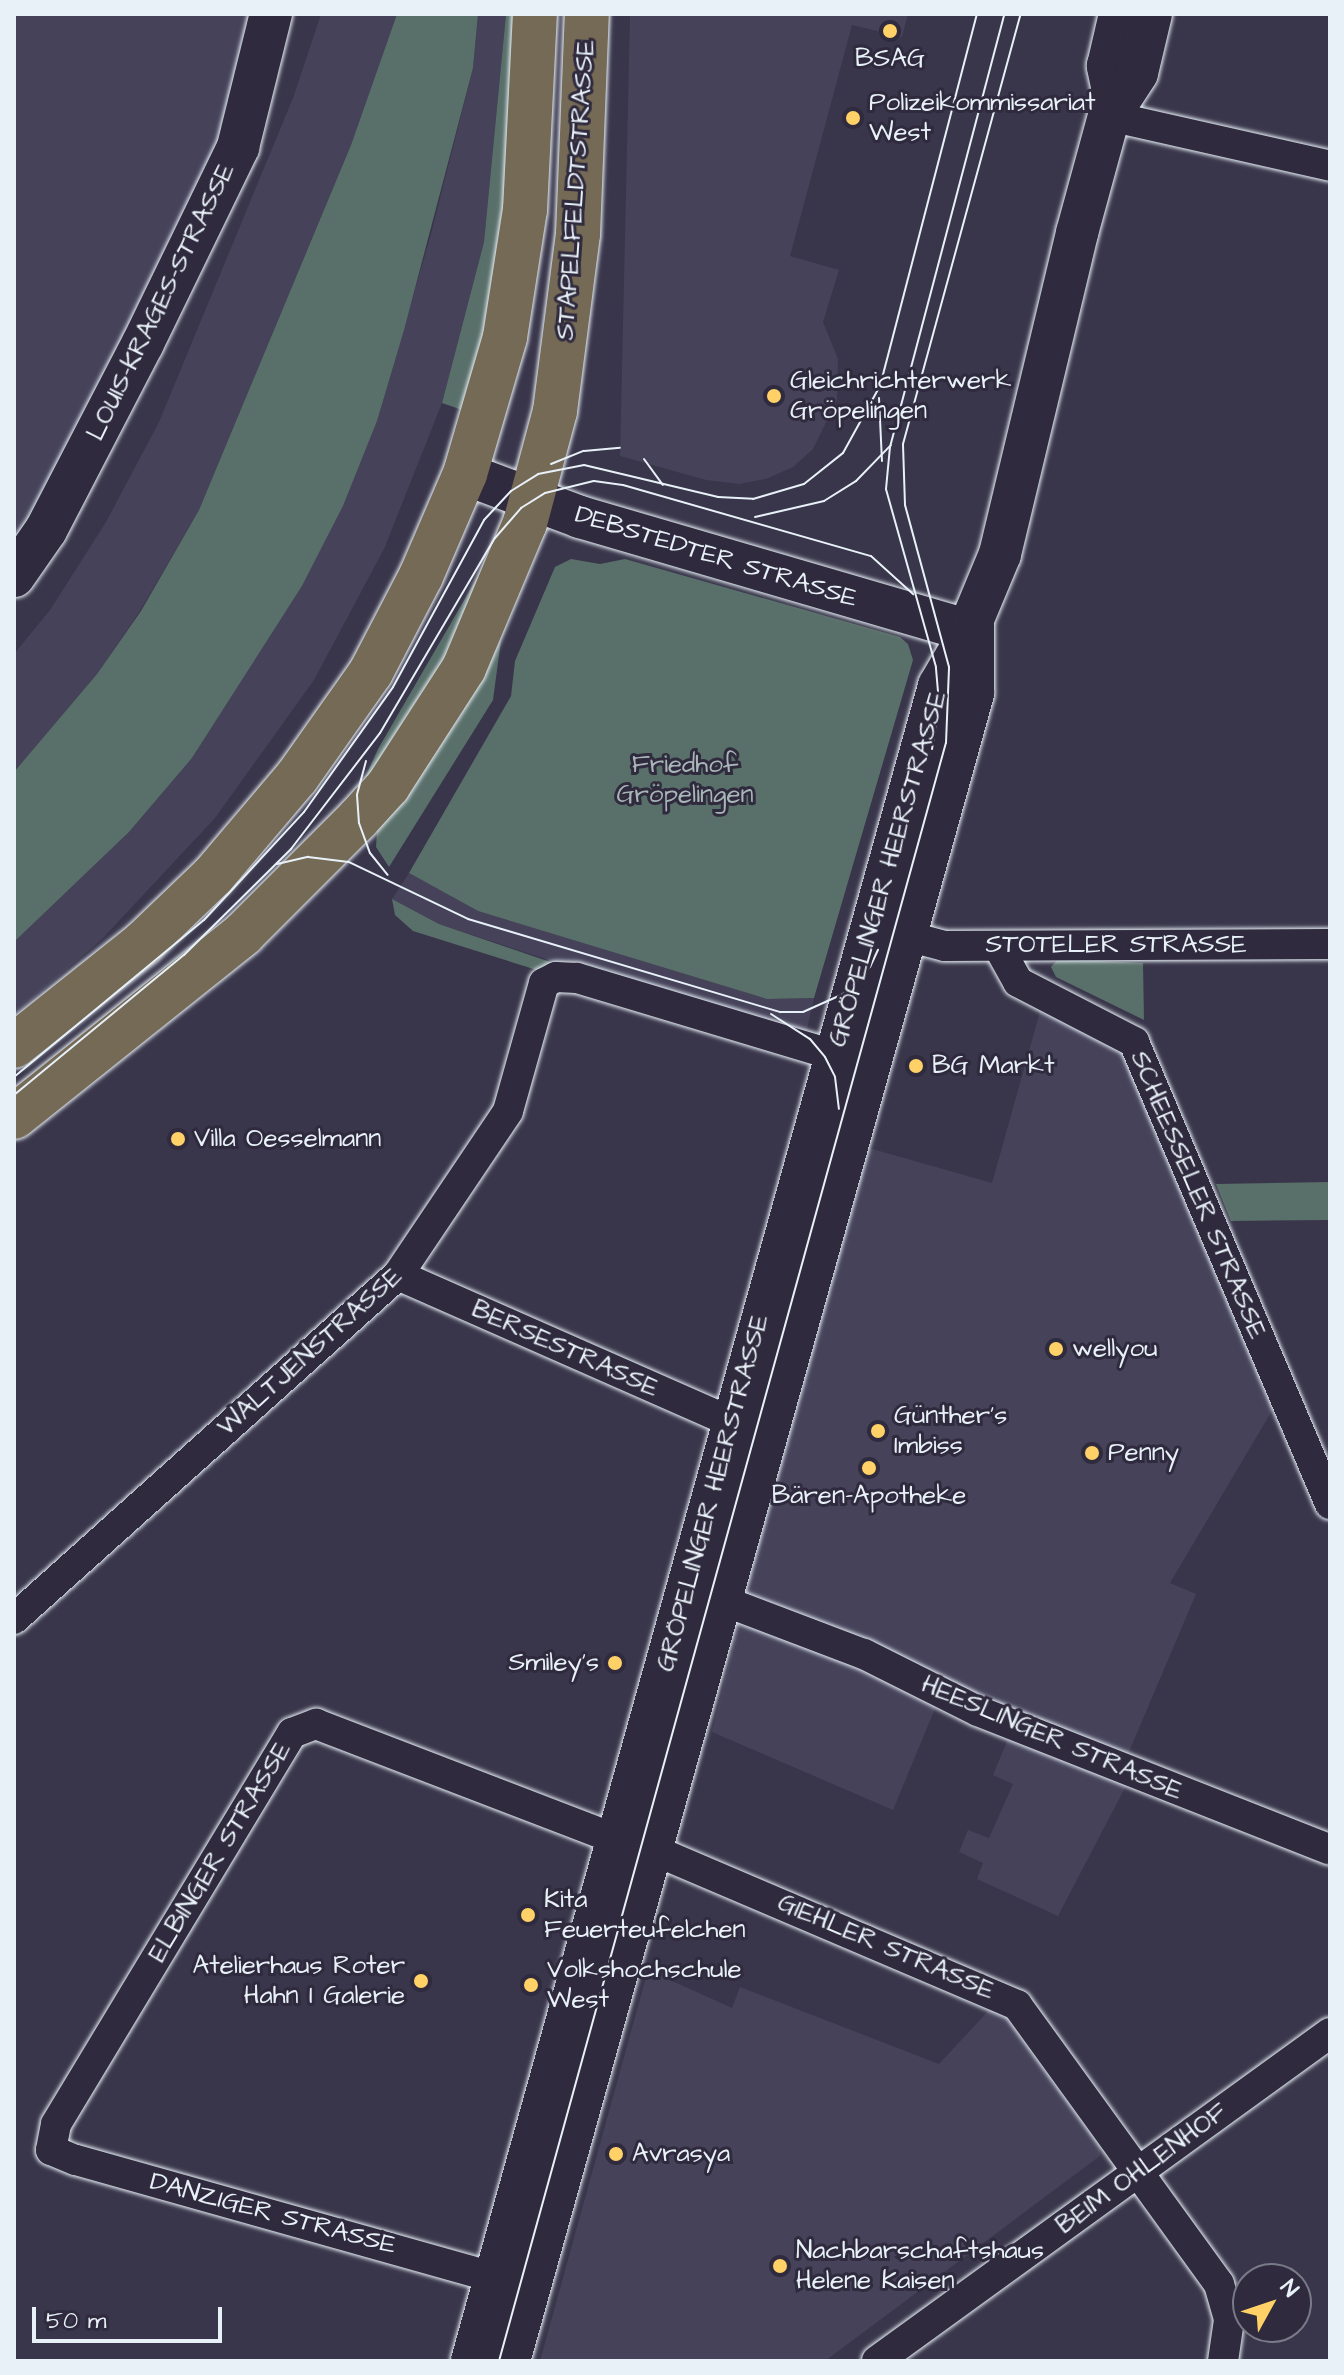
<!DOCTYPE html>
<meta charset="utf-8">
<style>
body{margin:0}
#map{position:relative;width:1344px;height:2375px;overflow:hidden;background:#39354a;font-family:"Architects Daughter",sans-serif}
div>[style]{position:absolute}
.built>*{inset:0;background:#45425a}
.green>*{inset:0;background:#596f69}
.roads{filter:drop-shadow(0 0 2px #e8f1f8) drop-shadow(0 0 2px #e8f1f8)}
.street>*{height:30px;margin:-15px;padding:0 15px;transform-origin:15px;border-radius:15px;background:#2f2a3d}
.secondary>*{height:42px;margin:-21px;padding:0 21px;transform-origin:21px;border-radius:21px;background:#2f2a3d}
.primary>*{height:44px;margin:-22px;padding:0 22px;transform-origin:22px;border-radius:22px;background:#756a55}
.tram>*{height:2px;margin:-1px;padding:0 1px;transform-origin:1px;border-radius:1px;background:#e8f1f8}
.dots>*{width:22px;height:22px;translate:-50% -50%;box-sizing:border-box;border:4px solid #2f2a3d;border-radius:50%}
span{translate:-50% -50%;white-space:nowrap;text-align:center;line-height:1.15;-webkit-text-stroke:6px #2f2a3d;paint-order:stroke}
.poi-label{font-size:26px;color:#e8f1f8}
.left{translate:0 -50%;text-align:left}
.right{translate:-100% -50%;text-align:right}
.street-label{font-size:26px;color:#e8f1f8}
.park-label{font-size:26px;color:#a8b6b8}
.frame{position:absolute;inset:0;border:16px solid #e8f1f8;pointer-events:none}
.north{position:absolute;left:1232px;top:2263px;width:80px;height:80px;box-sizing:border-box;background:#2f2a3d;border:2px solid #797a88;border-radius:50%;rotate:50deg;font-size:22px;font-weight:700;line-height:32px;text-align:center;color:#e8f1f8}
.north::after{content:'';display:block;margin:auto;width:28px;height:36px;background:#ffd166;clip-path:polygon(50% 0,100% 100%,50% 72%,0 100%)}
.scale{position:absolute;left:32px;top:2307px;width:190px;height:36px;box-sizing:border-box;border:4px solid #e8f1f8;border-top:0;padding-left:10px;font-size:24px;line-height:28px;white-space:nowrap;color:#e8f1f8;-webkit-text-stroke:6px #2f2a3d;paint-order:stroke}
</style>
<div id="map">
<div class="built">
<div style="clip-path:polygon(14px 14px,264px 14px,230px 144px,14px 563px)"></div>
<div style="clip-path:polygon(321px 14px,397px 14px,351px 145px,199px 510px,140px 611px,97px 674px,14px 772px,14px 654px,50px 610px,106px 522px,159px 422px,293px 98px)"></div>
<div style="clip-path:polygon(478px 14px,506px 14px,484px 242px,442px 403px,384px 549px,314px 680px,215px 818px,103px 938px,14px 1015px,14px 942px,129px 832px,192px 758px,302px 586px,343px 506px,377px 421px,431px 234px,473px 68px)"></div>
<div style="clip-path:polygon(630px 14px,908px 14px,902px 37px,852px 25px,790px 256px,839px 270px,823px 322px,838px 359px,837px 400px,813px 449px,793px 467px,766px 479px,739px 484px,706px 480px,620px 456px)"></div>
<div style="clip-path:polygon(409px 873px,478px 911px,767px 999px,814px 998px,805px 1038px,728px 1019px,439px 924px,392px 899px)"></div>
<div style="clip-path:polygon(1043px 1001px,1124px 1039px,1279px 1399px,1170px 1583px,1196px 1594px,1120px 1773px,939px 1699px,893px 1810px,712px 1732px,758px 1546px,869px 1148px,992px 1183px)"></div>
<div style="clip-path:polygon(1010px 1734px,1128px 1782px,1058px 1916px,977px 1879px,983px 1863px,959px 1852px,968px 1830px,989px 1838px,1013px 1784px,993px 1775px)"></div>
<div style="clip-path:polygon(648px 1970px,732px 2008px,740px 1987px,939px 2064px,991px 2008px,1007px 2019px,1100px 2147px,1100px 2156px,825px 2361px,540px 2361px)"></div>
</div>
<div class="green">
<div style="clip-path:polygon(397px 14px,478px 14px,473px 68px,404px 330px,377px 421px,343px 506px,302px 586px,192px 758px,129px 832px,14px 942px,14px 772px,97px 674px,141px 611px,199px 510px,351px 145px)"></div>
<div style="clip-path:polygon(506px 14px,523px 14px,510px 222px,468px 412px,442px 403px,484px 242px)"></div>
<div style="clip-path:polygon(488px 559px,493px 561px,433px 683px,362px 785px,378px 749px)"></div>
<div style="clip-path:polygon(571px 559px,600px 564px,625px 559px,900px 637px,908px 644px,913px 660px,814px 998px,767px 999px,478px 911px,409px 873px,511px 696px,515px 661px,555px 567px)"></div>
<div style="clip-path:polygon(501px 640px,493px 700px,389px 867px,376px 847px,377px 831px,460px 716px)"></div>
<div style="clip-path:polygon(392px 899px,439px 924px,559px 965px,543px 972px,413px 931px,395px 915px)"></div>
<div style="clip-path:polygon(1058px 959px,1143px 963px,1144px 1020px,1056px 977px,1051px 967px)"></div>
<div style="clip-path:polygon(1330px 1182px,1330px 1220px,1231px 1221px,1216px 1184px)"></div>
</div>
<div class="roads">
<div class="street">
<div style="left:1109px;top:116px;width:227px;rotate:12.7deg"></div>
<div style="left:903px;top:935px;width:43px;rotate:14.7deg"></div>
<div style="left:945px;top:946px;width:385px;rotate:-0.3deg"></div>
<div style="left:998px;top:946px;width:41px;rotate:60.9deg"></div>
<div style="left:1018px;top:982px;width:131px;rotate:27.3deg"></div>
<div style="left:1134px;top:1042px;width:502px;rotate:67.01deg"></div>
<div style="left:398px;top:1275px;width:365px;rotate:23.8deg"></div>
<div style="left:703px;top:1593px;width:172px;rotate:20.8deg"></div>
<div style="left:864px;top:1654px;width:127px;rotate:26.6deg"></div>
<div style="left:978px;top:1711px;width:378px;rotate:21.5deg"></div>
<div style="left:14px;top:1619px;width:516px;rotate:-41.86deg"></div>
<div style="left:398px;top:1275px;width:197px;rotate:-56.1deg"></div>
<div style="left:508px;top:1111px;width:133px;rotate:-74.3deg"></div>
<div style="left:544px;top:983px;width:13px;rotate:-27deg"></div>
<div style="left:556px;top:977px;width:21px;rotate:3deg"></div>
<div style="left:577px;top:978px;width:268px;rotate:16.7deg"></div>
<div style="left:651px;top:1849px;width:398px;rotate:23.1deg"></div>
<div style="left:1017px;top:2005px;width:344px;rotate:54.1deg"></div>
<div style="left:1219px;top:2284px;width:37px;rotate:74deg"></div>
<div style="left:1229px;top:2320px;width:41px;rotate:98.3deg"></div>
<div style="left:496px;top:2278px;width:437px;rotate:-164.3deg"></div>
<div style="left:75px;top:2160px;width:26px;rotate:-157deg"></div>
<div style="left:51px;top:2150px;width:26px;rotate:-79deg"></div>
<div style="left:56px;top:2124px;width:457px;rotate:-58.9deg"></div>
<div style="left:292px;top:1733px;width:26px;rotate:-21deg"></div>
<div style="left:316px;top:1724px;width:324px;rotate:21deg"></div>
<div style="left:877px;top:2361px;width:559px;rotate:-35.91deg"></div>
</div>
<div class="secondary">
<div style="left:1115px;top:100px;width:35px;rotate:-102deg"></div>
<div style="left:1108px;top:66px;width:53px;rotate:-77deg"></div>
<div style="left:465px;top:474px;width:123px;rotate:20.5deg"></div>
<div style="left:580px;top:517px;width:407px;rotate:16.3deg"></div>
<div style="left:14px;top:576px;width:56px;rotate:-55.2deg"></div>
<div style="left:46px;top:530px;width:211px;rotate:-62.6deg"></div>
<div style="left:143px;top:343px;width:218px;rotate:-64.1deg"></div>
<div style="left:238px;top:147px;width:137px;rotate:-76.1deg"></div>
<div style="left:472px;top:2361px;width:1739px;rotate:-74.42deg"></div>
<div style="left:939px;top:686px;width:64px;rotate:-59.8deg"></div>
<div style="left:509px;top:2361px;width:1731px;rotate:-74.45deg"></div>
<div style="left:973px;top:693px;width:74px;rotate:-90deg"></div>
<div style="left:973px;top:619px;width:70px;rotate:-67.4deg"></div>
<div style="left:1000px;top:554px;width:330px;rotate:-76.5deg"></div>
<div style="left:1077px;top:233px;width:121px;rotate:-74.7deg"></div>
<div style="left:1109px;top:116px;width:51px;rotate:-56.9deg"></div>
<div style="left:1137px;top:73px;width:61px;rotate:-76.7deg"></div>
</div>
<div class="primary">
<div style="left:14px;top:1046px;width:164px;rotate:-38.6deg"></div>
<div style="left:142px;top:944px;width:98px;rotate:-43.8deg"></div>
<div style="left:213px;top:876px;width:130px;rotate:-49.7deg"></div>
<div style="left:297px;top:777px;width:128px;rotate:-54.8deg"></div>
<div style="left:371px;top:672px;width:108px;rotate:-62.5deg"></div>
<div style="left:421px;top:576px;width:111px;rotate:-66.7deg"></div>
<div style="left:465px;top:474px;width:143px;rotate:-73.7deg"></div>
<div style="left:505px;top:337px;width:129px;rotate:-81.1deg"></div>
<div style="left:525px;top:210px;width:196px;rotate:-87.1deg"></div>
<div style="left:14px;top:1117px;width:293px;rotate:-38.6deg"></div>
<div style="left:243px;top:934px;width:163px;rotate:-45deg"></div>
<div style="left:358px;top:819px;width:45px;rotate:-47.7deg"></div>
<div style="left:388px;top:786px;width:140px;rotate:-57.2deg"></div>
<div style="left:464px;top:668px;width:157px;rotate:-67.2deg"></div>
<div style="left:525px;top:523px;width:116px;rotate:-75deg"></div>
<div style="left:555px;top:411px;width:178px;rotate:-82.6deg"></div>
<div style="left:578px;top:234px;width:220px;rotate:-87.7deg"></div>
</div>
</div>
<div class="tram">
<div style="left:879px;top:398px;width:63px;rotate:87.3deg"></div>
<div style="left:644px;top:459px;width:32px;rotate:54deg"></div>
<div style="left:551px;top:464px;width:35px;rotate:-22deg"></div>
<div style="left:584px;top:451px;width:36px;rotate:-5deg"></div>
<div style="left:755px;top:517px;width:71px;rotate:-13.1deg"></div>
<div style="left:824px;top:501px;width:38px;rotate:-32deg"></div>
<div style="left:856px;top:481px;width:50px;rotate:-45.8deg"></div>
<div style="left:932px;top:749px;width:47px;rotate:-81.3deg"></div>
<div style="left:939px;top:703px;width:36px;rotate:-95deg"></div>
<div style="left:936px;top:667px;width:185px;rotate:-105.7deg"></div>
<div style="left:886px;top:489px;width:42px;rotate:-84.6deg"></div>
<div style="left:890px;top:447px;width:448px;rotate:-75.2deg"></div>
<div style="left:366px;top:761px;width:35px;rotate:105deg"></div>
<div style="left:357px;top:795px;width:28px;rotate:86deg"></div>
<div style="left:359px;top:823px;width:32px;rotate:70deg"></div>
<div style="left:370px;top:853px;width:28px;rotate:51deg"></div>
<div style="left:277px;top:864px;width:32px;rotate:-13deg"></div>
<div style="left:308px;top:857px;width:41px;rotate:7deg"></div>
<div style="left:349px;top:862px;width:132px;rotate:25.6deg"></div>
<div style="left:468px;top:919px;width:326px;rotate:16.6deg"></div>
<div style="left:780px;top:1012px;width:23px"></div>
<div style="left:803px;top:1012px;width:44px;rotate:-24.2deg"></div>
<div style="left:843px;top:994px;width:38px;rotate:-45deg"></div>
<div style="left:870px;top:967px;width:19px;rotate:-65deg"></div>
<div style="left:771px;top:1014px;width:46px;rotate:32.7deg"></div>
<div style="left:810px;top:1039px;width:23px;rotate:50deg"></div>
<div style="left:825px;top:1057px;width:22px;rotate:63deg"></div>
<div style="left:835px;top:1077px;width:32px;rotate:83deg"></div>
<div style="left:14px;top:1077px;width:246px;rotate:-39.6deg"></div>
<div style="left:204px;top:920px;width:147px;rotate:-47.2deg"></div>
<div style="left:304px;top:812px;width:153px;rotate:-54.5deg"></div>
<div style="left:393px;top:687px;width:190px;rotate:-61.4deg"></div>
<div style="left:484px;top:520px;width:40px;rotate:-47deg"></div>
<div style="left:511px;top:491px;width:32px;rotate:-32deg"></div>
<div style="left:538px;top:474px;width:47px;rotate:-11.1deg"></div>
<div style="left:584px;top:465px;width:138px;rotate:13.4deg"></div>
<div style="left:718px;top:497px;width:35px;rotate:3deg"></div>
<div style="left:753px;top:499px;width:53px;rotate:-16.4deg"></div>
<div style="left:804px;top:484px;width:50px;rotate:-38.5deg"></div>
<div style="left:843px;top:453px;width:77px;rotate:-61.1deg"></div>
<div style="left:880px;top:386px;width:384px;rotate:-75.4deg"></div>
<div style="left:14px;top:1095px;width:220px;rotate:-39.5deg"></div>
<div style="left:184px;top:955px;width:151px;rotate:-44.7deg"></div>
<div style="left:291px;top:849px;width:146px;rotate:-52.5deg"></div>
<div style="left:380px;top:733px;width:226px;rotate:-59.5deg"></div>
<div style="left:495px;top:538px;width:40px;rotate:-49deg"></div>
<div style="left:521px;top:508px;width:28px;rotate:-32deg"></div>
<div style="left:545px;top:493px;width:50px;rotate:-13.8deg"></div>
<div style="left:594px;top:481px;width:29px;rotate:8deg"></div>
<div style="left:623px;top:485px;width:258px;rotate:16deg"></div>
<div style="left:871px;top:556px;width:57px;rotate:42.1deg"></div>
<div style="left:499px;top:2361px;width:1679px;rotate:-74.56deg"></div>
<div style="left:946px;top:743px;width:76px;rotate:-87.7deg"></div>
<div style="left:949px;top:667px;width:168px;rotate:-105.2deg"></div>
<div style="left:905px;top:505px;width:61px;rotate:-91.9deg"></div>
<div style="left:903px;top:444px;width:446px;rotate:-74.7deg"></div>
</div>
<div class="dots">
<div style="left:890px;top:31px;background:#ffd166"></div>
<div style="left:853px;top:118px;background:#ffd166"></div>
<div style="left:774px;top:396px;background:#ffd166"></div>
<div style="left:916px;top:1066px;background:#ffd166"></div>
<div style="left:178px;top:1139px;background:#ffd166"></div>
<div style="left:1056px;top:1349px;background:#ffd166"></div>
<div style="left:878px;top:1431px;background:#ffd166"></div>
<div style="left:1092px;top:1453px;background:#ffd166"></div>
<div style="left:869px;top:1468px;background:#ffd166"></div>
<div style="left:615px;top:1663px;background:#ffd166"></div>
<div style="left:528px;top:1915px;background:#ffd166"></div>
<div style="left:421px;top:1981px;background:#ffd166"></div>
<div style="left:531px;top:1985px;background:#ffd166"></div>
<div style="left:616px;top:2154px;background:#ffd166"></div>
<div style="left:780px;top:2266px;background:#ffd166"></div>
</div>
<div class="poi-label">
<span style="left:890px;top:59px">BSAG</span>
<span class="left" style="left:869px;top:118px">Polizeikommissariat<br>West</span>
<span class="left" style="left:790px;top:396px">Gleichrichterwerk<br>Gröpelingen</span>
<span class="left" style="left:932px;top:1066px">BG Markt</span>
<span class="left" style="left:194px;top:1139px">Villa Oesselmann</span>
<span class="left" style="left:1072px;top:1349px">wellyou</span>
<span class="left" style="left:894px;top:1431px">Günther's<br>Imbiss</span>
<span class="left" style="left:1108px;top:1453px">Penny</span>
<span style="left:869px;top:1496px">Bären-Apotheke</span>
<span class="right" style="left:599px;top:1663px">Smiley's</span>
<span class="left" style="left:544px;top:1915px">Kita<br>Feuerteufelchen</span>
<span class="right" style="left:405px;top:1981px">Atelierhaus Roter<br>Hahn I Galerie</span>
<span class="left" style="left:547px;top:1985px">Volkshochschule<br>West</span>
<span class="left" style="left:632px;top:2154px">Avrasya</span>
<span class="left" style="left:796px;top:2266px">Nachbarschaftshaus<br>Helene Kaisen</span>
</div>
<div class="street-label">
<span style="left:576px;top:190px;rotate:-86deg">STAPELFELDTSTRASSE</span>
<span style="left:161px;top:302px;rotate:-64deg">LOUIS-KRAGES-STRASSE</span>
<span style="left:716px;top:557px;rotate:17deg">DEBSTEDTER STRASSE</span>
<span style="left:888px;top:869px;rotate:-74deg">GRÖPELINGER HEERSTRASSE</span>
<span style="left:1116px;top:945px">STOTELER STRASSE</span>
<span style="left:1198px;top:1195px;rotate:67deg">SCHEESSELER STRASSE</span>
<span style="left:565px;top:1349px;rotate:24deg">BERSESTRASSE</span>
<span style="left:310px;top:1352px;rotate:-42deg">WALTJENSTRASSE</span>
<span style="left:713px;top:1493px;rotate:-75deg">GRÖPELINGER HEERSTRASSE</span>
<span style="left:1052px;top:1738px;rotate:23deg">HEESLINGER STRASSE</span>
<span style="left:220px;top:1852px;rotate:-59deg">ELBINGER STRASSE</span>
<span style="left:886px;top:1947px;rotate:23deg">GIEHLER STRASSE</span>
<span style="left:1142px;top:2169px;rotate:-36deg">BEIM OHLENHOF</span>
<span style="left:273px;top:2214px;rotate:15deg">DANZIGER STRASSE</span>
</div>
<div class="park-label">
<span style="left:685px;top:780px">Friedhof<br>Gröpelingen</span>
</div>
<div class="frame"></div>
<div class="north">N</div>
<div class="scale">50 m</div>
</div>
